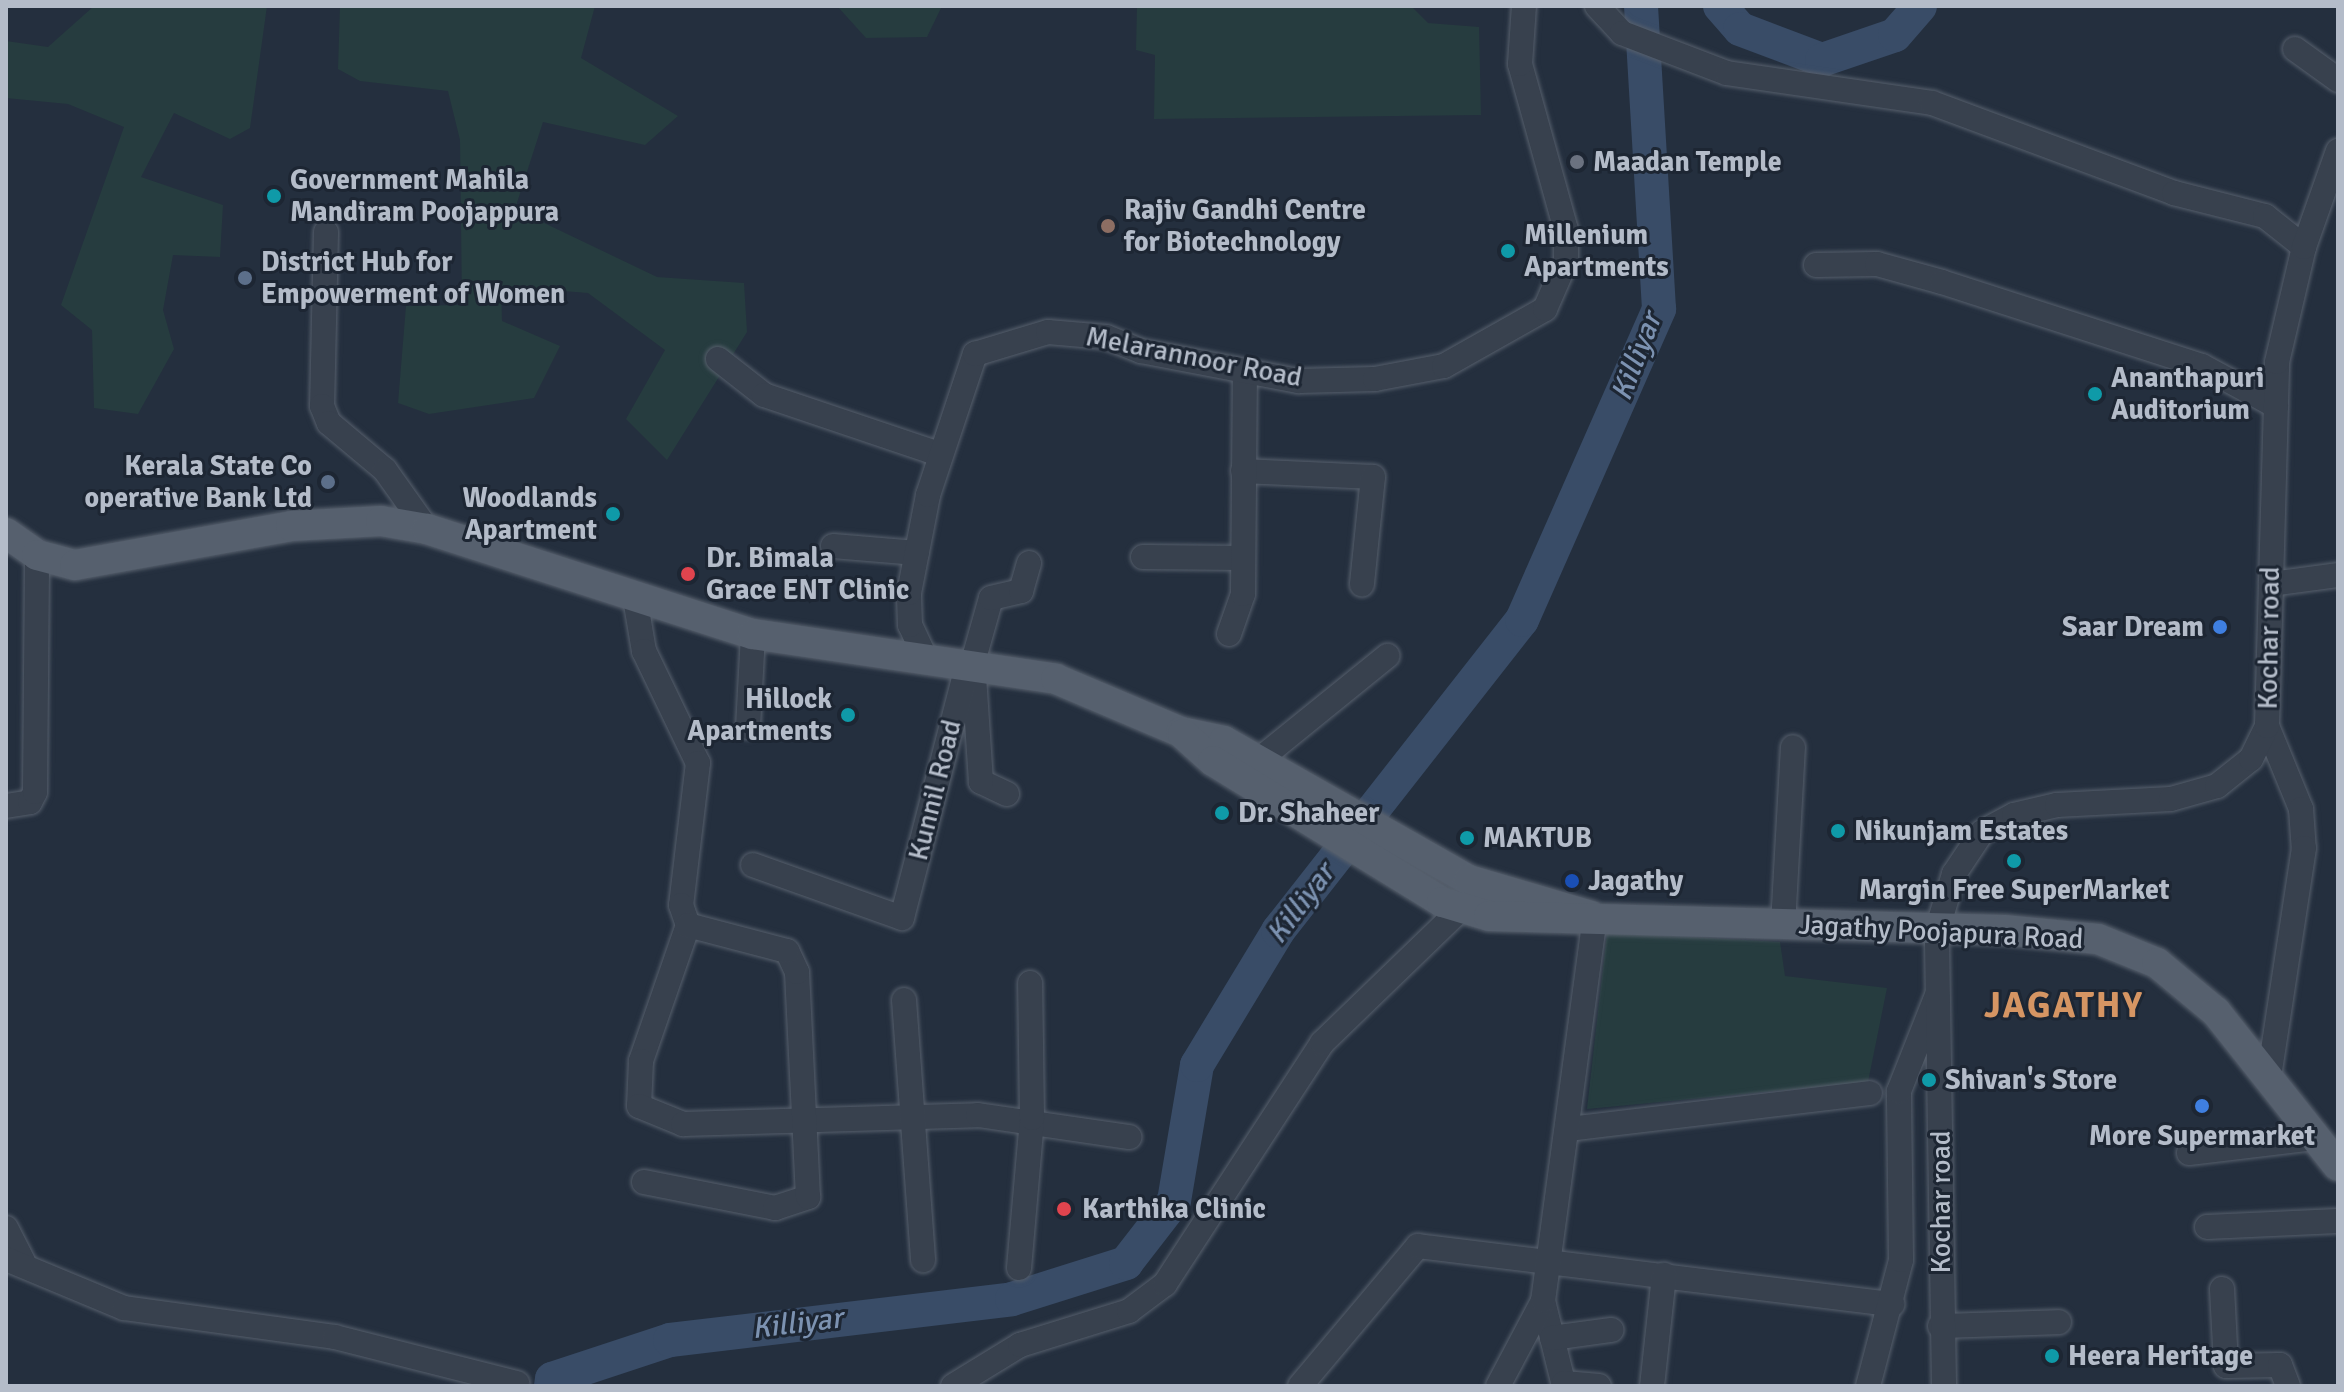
<!DOCTYPE html>
<style>
body{margin:0}
#map{position:relative;width:2344px;height:1392px;overflow:hidden;background:#242f3e;font-family:Signika,sans-serif}
div>[style]{position:absolute}
.green>*{inset:0;background:#263c3f}
.river>*{height:34px;margin:-17px;padding:0 17px;transform-origin:17px;border-radius:17px;background:#394c67}
.roads{filter:drop-shadow(0 0 2px #565f6c) drop-shadow(0 0 2px #565f6c)}
.minor>*{height:24px;margin:-12px;padding:0 12px;transform-origin:12px;border-radius:12px;background:#38414e}
.major>*{height:30px;margin:-15px;padding:0 15px;transform-origin:15px;border-radius:15px;background:#56606e}
.dots>*{width:22px;height:22px;translate:-50% -50%;box-sizing:border-box;border:4px solid #1d2633;border-radius:50%}
span{translate:-50% -50%;white-space:nowrap;text-align:center;line-height:1.15;-webkit-text-stroke:6px #1d2633;paint-order:stroke}
.poi-label{font-size:28px;color:#b4bcc9;font-weight:700}
.left{translate:0 -50%;text-align:left}
.right{translate:-100% -50%;text-align:right}
.street-label{font-size:28px;color:#b4bcc9}
.water-label{font-size:30px;color:#7c92b1;font-style:italic}
.district-label{font-size:36px;color:#d59563;font-weight:700;letter-spacing:2px}
.frame{position:absolute;inset:0;border:8px solid #b4bcc9;pointer-events:none}
</style>
<div id="map">
<div class="green">
<div style="clip-path:polygon(94px 6px,267px 6px,250px 128px,230px 139px,174px 113px,141px 177px,223px 205px,220px 257px,173px 255px,163px 310px,174px 349px,138px 414px,94px 408px,92px 330px,61px 305px,124px 127px,68px 104px,6px 98px,6px 41px,48px 47px)"></div>
<div style="clip-path:polygon(340px 6px,595px 6px,581px 58px,678px 116px,645px 145px,543px 122px,515px 209px,657px 277px,744px 283px,747px 332px,667px 460px,626px 419px,665px 350px,588px 293px,501px 286px,502px 321px,560px 346px,534px 398px,429px 414px,398px 403px,406px 306px,462px 305px,460px 140px,448px 91px,360px 81px,338px 69px)"></div>
<div style="clip-path:polygon(837px 6px,942px 6px,927px 37px,866px 38px)"></div>
<div style="clip-path:polygon(1137px 6px,1411px 6px,1428px 23px,1479px 27px,1481px 115px,1154px 119px,1155px 55px,1136px 50px)"></div>
<div style="clip-path:polygon(1607px 932px,1780px 942px,1785px 976px,1887px 988px,1868px 1082px,1587px 1109px)"></div>
</div>
<div class="river">
<div style="left:1720px;top:6px;width:30px;rotate:49deg"></div>
<div style="left:1740px;top:29px;width:88px;rotate:20.7deg"></div>
<div style="left:1822px;top:60px;width:77px;rotate:-18.9deg"></div>
<div style="left:1895px;top:35px;width:38px;rotate:-49deg"></div>
<div style="left:551px;top:1386px;width:7px;rotate:-82deg"></div>
<div style="left:552px;top:1379px;width:124px;rotate:-18.3deg"></div>
<div style="left:670px;top:1340px;width:344px;rotate:-6.8deg"></div>
<div style="left:1012px;top:1299px;width:120px;rotate:-17.5deg"></div>
<div style="left:1126px;top:1263px;width:78px;rotate:-52.3deg"></div>
<div style="left:1174px;top:1201px;width:138px;rotate:-80.4deg"></div>
<div style="left:1197px;top:1065px;width:157px;rotate:-58.8deg"></div>
<div style="left:1278px;top:931px;width:395px;rotate:-51.9deg"></div>
<div style="left:1522px;top:620px;width:340px;rotate:-66.2deg"></div>
<div style="left:1659px;top:309px;width:304px;rotate:-93.4deg"></div>
</div>
<div class="roads">
<div class="minor">
<div style="left:1597px;top:6px;width:37px;rotate:47deg"></div>
<div style="left:1622px;top:33px;width:112px;rotate:20.9deg"></div>
<div style="left:1727px;top:73px;width:207px;rotate:8.3deg"></div>
<div style="left:1932px;top:103px;width:258px;rotate:20.4deg"></div>
<div style="left:2174px;top:193px;width:94px;rotate:14.2deg"></div>
<div style="left:2265px;top:216px;width:50px;rotate:38.5deg"></div>
<div style="left:2295px;top:49px;width:53px;rotate:35.8deg"></div>
<div style="left:326px;top:232px;width:174px;rotate:91.3deg"></div>
<div style="left:322px;top:406px;width:18px;rotate:68deg"></div>
<div style="left:329px;top:423px;width:73px;rotate:40deg"></div>
<div style="left:385px;top:470px;width:72px;rotate:54.6deg"></div>
<div style="left:1816px;top:265px;width:61px;rotate:-0.9deg"></div>
<div style="left:1877px;top:264px;width:67px;rotate:15.5deg"></div>
<div style="left:1942px;top:282px;width:273px;rotate:17.9deg"></div>
<div style="left:2202px;top:366px;width:84px;rotate:28.4deg"></div>
<div style="left:718px;top:359px;width:58px;rotate:38deg"></div>
<div style="left:764px;top:395px;width:185px;rotate:18.6deg"></div>
<div style="left:1243px;top:471px;width:130px;rotate:2.6deg"></div>
<div style="left:1373px;top:477px;width:108px;rotate:95.9deg"></div>
<div style="left:833px;top:546px;width:84px;rotate:4.8deg"></div>
<div style="left:1143px;top:557px;width:100px;rotate:0.6deg"></div>
<div style="left:2271px;top:584px;width:68px;rotate:-7.7deg"></div>
<div style="left:635px;top:598px;width:54px;rotate:80.4deg"></div>
<div style="left:644px;top:651px;width:124px;rotate:64.3deg"></div>
<div style="left:698px;top:763px;width:143px;rotate:96.8deg"></div>
<div style="left:681px;top:905px;width:21px;rotate:71deg"></div>
<div style="left:688px;top:925px;width:144px;rotate:109.1deg"></div>
<div style="left:641px;top:1061px;width:45px;rotate:92.5deg"></div>
<div style="left:639px;top:1106px;width:48px;rotate:22.2deg"></div>
<div style="left:683px;top:1124px;width:295px;rotate:-1.7deg"></div>
<div style="left:978px;top:1115px;width:153px;rotate:8.3deg"></div>
<div style="left:1229px;top:634px;width:42px;rotate:-70.7deg"></div>
<div style="left:1243px;top:594px;width:222px;rotate:-89.5deg"></div>
<div style="left:925px;top:657px;width:35px;rotate:-115deg"></div>
<div style="left:910px;top:625px;width:32px;rotate:-92deg"></div>
<div style="left:909px;top:593px;width:100px;rotate:-79deg"></div>
<div style="left:928px;top:495px;width:149px;rotate:-71.6deg"></div>
<div style="left:975px;top:354px;width:76px;rotate:-16.8deg"></div>
<div style="left:1048px;top:332px;width:58px;rotate:4.9deg"></div>
<div style="left:1106px;top:337px;width:38px;rotate:22deg"></div>
<div style="left:1141px;top:351px;width:161px;rotate:10.8deg"></div>
<div style="left:1299px;top:381px;width:76px;rotate:-1.5deg"></div>
<div style="left:1375px;top:379px;width:70px;rotate:-10.7deg"></div>
<div style="left:1444px;top:366px;width:116px;rotate:-29.4deg"></div>
<div style="left:1545px;top:309px;width:52px;rotate:-66.4deg"></div>
<div style="left:1566px;top:261px;width:31px;rotate:-90deg"></div>
<div style="left:1566px;top:230px;width:172px;rotate:-105.5deg"></div>
<div style="left:1520px;top:64px;width:58px;rotate:-86.1deg"></div>
<div style="left:2267px;top:726px;width:90px;rotate:67.7deg"></div>
<div style="left:2301px;top:809px;width:39px;rotate:86deg"></div>
<div style="left:2304px;top:848px;width:226px;rotate:98.7deg"></div>
<div style="left:748px;top:727px;width:93px;rotate:-86.9deg"></div>
<div style="left:1260px;top:759px;width:164px;rotate:-39deg"></div>
<div style="left:1007px;top:794px;width:29px;rotate:-155deg"></div>
<div style="left:981px;top:782px;width:120px;rotate:-93.8deg"></div>
<div style="left:973px;top:662px;width:66px;rotate:-74.3deg"></div>
<div style="left:991px;top:598px;width:31px;rotate:-13deg"></div>
<div style="left:1021px;top:591px;width:29px;rotate:-74deg"></div>
<div style="left:6px;top:806px;width:24px;rotate:-9deg"></div>
<div style="left:30px;top:802px;width:11px;rotate:-63deg"></div>
<div style="left:35px;top:792px;width:237px;rotate:-89.5deg"></div>
<div style="left:753px;top:865px;width:158px;rotate:19.6deg"></div>
<div style="left:902px;top:918px;width:264px;rotate:-75.5deg"></div>
<div style="left:1783px;top:925px;width:178px;rotate:-86.8deg"></div>
<div style="left:904px;top:1000px;width:261px;rotate:85.8deg"></div>
<div style="left:1569px;top:1129px;width:303px;rotate:-6.8deg"></div>
<div style="left:2189px;top:1153px;width:126px;rotate:-6.8deg"></div>
<div style="left:644px;top:1182px;width:134px;rotate:11.2deg"></div>
<div style="left:775px;top:1208px;width:35px;rotate:-18deg"></div>
<div style="left:808px;top:1197px;width:225px;rotate:-92.8deg"></div>
<div style="left:797px;top:972px;width:23px;rotate:-115deg"></div>
<div style="left:787px;top:951px;width:102px;rotate:-165.3deg"></div>
<div style="left:2207px;top:1227px;width:131px;rotate:-2.6deg"></div>
<div style="left:6px;top:1228px;width:37px;rotate:63deg"></div>
<div style="left:6px;top:1259px;width:128px;rotate:22.6deg"></div>
<div style="left:124px;top:1308px;width:213px;rotate:7.8deg"></div>
<div style="left:335px;top:1337px;width:188px;rotate:14.2deg"></div>
<div style="left:1019px;top:1268px;width:151px;rotate:-85deg"></div>
<div style="left:1032px;top:1118px;width:135px;rotate:-90.8deg"></div>
<div style="left:2222px;top:1289px;width:77px;rotate:87deg"></div>
<div style="left:2226px;top:1366px;width:54px;rotate:-1.1deg"></div>
<div style="left:2280px;top:1365px;width:22px;rotate:69deg"></div>
<div style="left:1543px;top:1301px;width:88px;rotate:76.1deg"></div>
<div style="left:1940px;top:1326px;width:119px;rotate:-1.9deg"></div>
<div style="left:1552px;top:1338px;width:60px;rotate:-7.7deg"></div>
<div style="left:1564px;top:1383px;width:35px;rotate:5deg"></div>
<div style="left:953px;top:1386px;width:79px;rotate:-31.5deg"></div>
<div style="left:1020px;top:1345px;width:114px;rotate:-17.3deg"></div>
<div style="left:1129px;top:1311px;width:45px;rotate:-36.9deg"></div>
<div style="left:1165px;top:1284px;width:288px;rotate:-56.9deg"></div>
<div style="left:1322px;top:1043px;width:194px;rotate:-44deg"></div>
<div style="left:1300px;top:1386px;width:183px;rotate:-49.9deg"></div>
<div style="left:1418px;top:1246px;width:478px;rotate:7deg"></div>
<div style="left:1498px;top:1386px;width:96px;rotate:-62.1deg"></div>
<div style="left:1543px;top:1301px;width:389px;rotate:-82.3deg"></div>
<div style="left:1652px;top:1386px;width:112px;rotate:-83.8deg"></div>
<div style="left:1868px;top:1386px;width:130px;rotate:-75.3deg"></div>
<div style="left:1901px;top:1260px;width:169px;rotate:-90.7deg"></div>
<div style="left:1899px;top:1091px;width:103px;rotate:-68.4deg"></div>
<div style="left:1944px;top:1386px;width:456px;rotate:-90.9deg"></div>
<div style="left:1937px;top:930px;width:59px;rotate:-73.1deg"></div>
<div style="left:1954px;top:874px;width:50px;rotate:-56.3deg"></div>
<div style="left:1982px;top:832px;width:36px;rotate:-28deg"></div>
<div style="left:2014px;top:815px;width:44px;rotate:-13.1deg"></div>
<div style="left:2057px;top:805px;width:114px;rotate:-3deg"></div>
<div style="left:2171px;top:799px;width:48px;rotate:-15.8deg"></div>
<div style="left:2217px;top:786px;width:43px;rotate:-38.5deg"></div>
<div style="left:2251px;top:759px;width:37px;rotate:-64deg"></div>
<div style="left:2267px;top:726px;width:364px;rotate:-88.4deg"></div>
<div style="left:2277px;top:362px;width:118px;rotate:-76.8deg"></div>
<div style="left:2304px;top:247px;width:102px;rotate:-70.5deg"></div>
</div>
<div class="major">
<div style="left:6px;top:533px;width:38px;rotate:35deg"></div>
<div style="left:37px;top:555px;width:39px;rotate:15deg"></div>
<div style="left:75px;top:565px;width:219px;rotate:-10.2deg"></div>
<div style="left:291px;top:526px;width:90px;rotate:-3.2deg"></div>
<div style="left:381px;top:521px;width:47px;rotate:9.9deg"></div>
<div style="left:427px;top:529px;width:342px;rotate:17.9deg"></div>
<div style="left:753px;top:634px;width:306px;rotate:8.4deg"></div>
<div style="left:1056px;top:679px;width:136px;rotate:23deg"></div>
<div style="left:1181px;top:732px;width:44px;rotate:11.8deg"></div>
<div style="left:1224px;top:741px;width:282px;rotate:29.6deg"></div>
<div style="left:1469px;top:880px;width:127px;rotate:16.4deg"></div>
<div style="left:1183px;top:734px;width:40px;rotate:42deg"></div>
<div style="left:1213px;top:761px;width:269px;rotate:31.6deg"></div>
<div style="left:1442px;top:902px;width:49px;rotate:16.6deg"></div>
<div style="left:1489px;top:916px;width:515px;rotate:1.56deg"></div>
<div style="left:2004px;top:930px;width:94px;rotate:5.5deg"></div>
<div style="left:2098px;top:939px;width:64px;rotate:22.1deg"></div>
<div style="left:2157px;top:963px;width:77px;rotate:39.7deg"></div>
<div style="left:2216px;top:1012px;width:196px;rotate:51.6deg"></div>
</div>
</div>
<div class="dots">
<div style="left:1577px;top:162px;background:#6b7280"></div>
<div style="left:274px;top:196px;background:#0f9aa8"></div>
<div style="left:1108px;top:226px;background:#8d6e63"></div>
<div style="left:1508px;top:251px;background:#0f9aa8"></div>
<div style="left:245px;top:278px;background:#5c6f8a"></div>
<div style="left:2095px;top:394px;background:#0f9aa8"></div>
<div style="left:328px;top:482px;background:#5c6f8a"></div>
<div style="left:613px;top:514px;background:#0f9aa8"></div>
<div style="left:688px;top:574px;background:#e0444e"></div>
<div style="left:2220px;top:627px;background:#3f7fe0"></div>
<div style="left:848px;top:715px;background:#0f9aa8"></div>
<div style="left:1222px;top:813px;background:#0f9aa8"></div>
<div style="left:1838px;top:831px;background:#0f9aa8"></div>
<div style="left:1467px;top:838px;background:#0f9aa8"></div>
<div style="left:2014px;top:861px;background:#0f9aa8"></div>
<div style="left:1572px;top:881px;background:#1a4fb4"></div>
<div style="left:1929px;top:1080px;background:#0f9aa8"></div>
<div style="left:2202px;top:1106px;background:#3f7fe0"></div>
<div style="left:1064px;top:1209px;background:#e0444e"></div>
<div style="left:2052px;top:1356px;background:#0f9aa8"></div>
</div>
<div class="poi-label">
<span class="left" style="left:1593px;top:162px">Maadan Temple</span>
<span class="left" style="left:290px;top:196px">Government Mahila<br>Mandiram Poojappura</span>
<span class="left" style="left:1124px;top:226px">Rajiv Gandhi Centre<br>for Biotechnology</span>
<span class="left" style="left:1524px;top:251px">Millenium<br>Apartments</span>
<span class="left" style="left:261px;top:278px">District Hub for<br>Empowerment of Women</span>
<span class="left" style="left:2111px;top:394px">Ananthapuri<br>Auditorium</span>
<span class="right" style="left:312px;top:482px">Kerala State Co<br>operative Bank Ltd</span>
<span class="right" style="left:597px;top:514px">Woodlands<br>Apartment</span>
<span class="left" style="left:706px;top:574px">Dr. Bimala<br>Grace ENT Clinic</span>
<span class="right" style="left:2204px;top:627px">Saar Dream</span>
<span class="right" style="left:832px;top:715px">Hillock<br>Apartments</span>
<span class="left" style="left:1238px;top:813px">Dr. Shaheer</span>
<span class="left" style="left:1854px;top:831px">Nikunjam Estates</span>
<span class="left" style="left:1483px;top:838px">MAKTUB</span>
<span class="left" style="left:1588px;top:881px">Jagathy</span>
<span style="left:2014px;top:890px">Margin Free SuperMarket</span>
<span class="left" style="left:1945px;top:1080px">Shivan's Store</span>
<span style="left:2202px;top:1136px">More Supermarket</span>
<span class="left" style="left:1082px;top:1209px">Karthika Clinic</span>
<span class="left" style="left:2068px;top:1356px">Heera Heritage</span>
</div>
<div class="street-label">
<span style="left:1194px;top:357px;rotate:11deg">Melarannoor Road</span>
<span style="left:2269px;top:638px;rotate:-89deg">Kochar road</span>
<span style="left:935px;top:790px;rotate:-76deg">Kunnil Road</span>
<span style="left:1941px;top:932px;rotate:3deg">Jagathy Poojapura Road</span>
<span style="left:1941px;top:1202px;rotate:-90deg">Kochar road</span>
</div>
<div class="water-label">
<span style="left:1637px;top:357px;rotate:-69deg">Killiyar</span>
<span style="left:1301px;top:904px;rotate:-53deg">Killiyar</span>
<span style="left:797px;top:1324px;rotate:-7deg">Killiyar</span>
</div>
<div class="district-label">
<span style="left:2064px;top:1006px">JAGATHY</span>
</div>
<div class="frame"></div>
</div>
